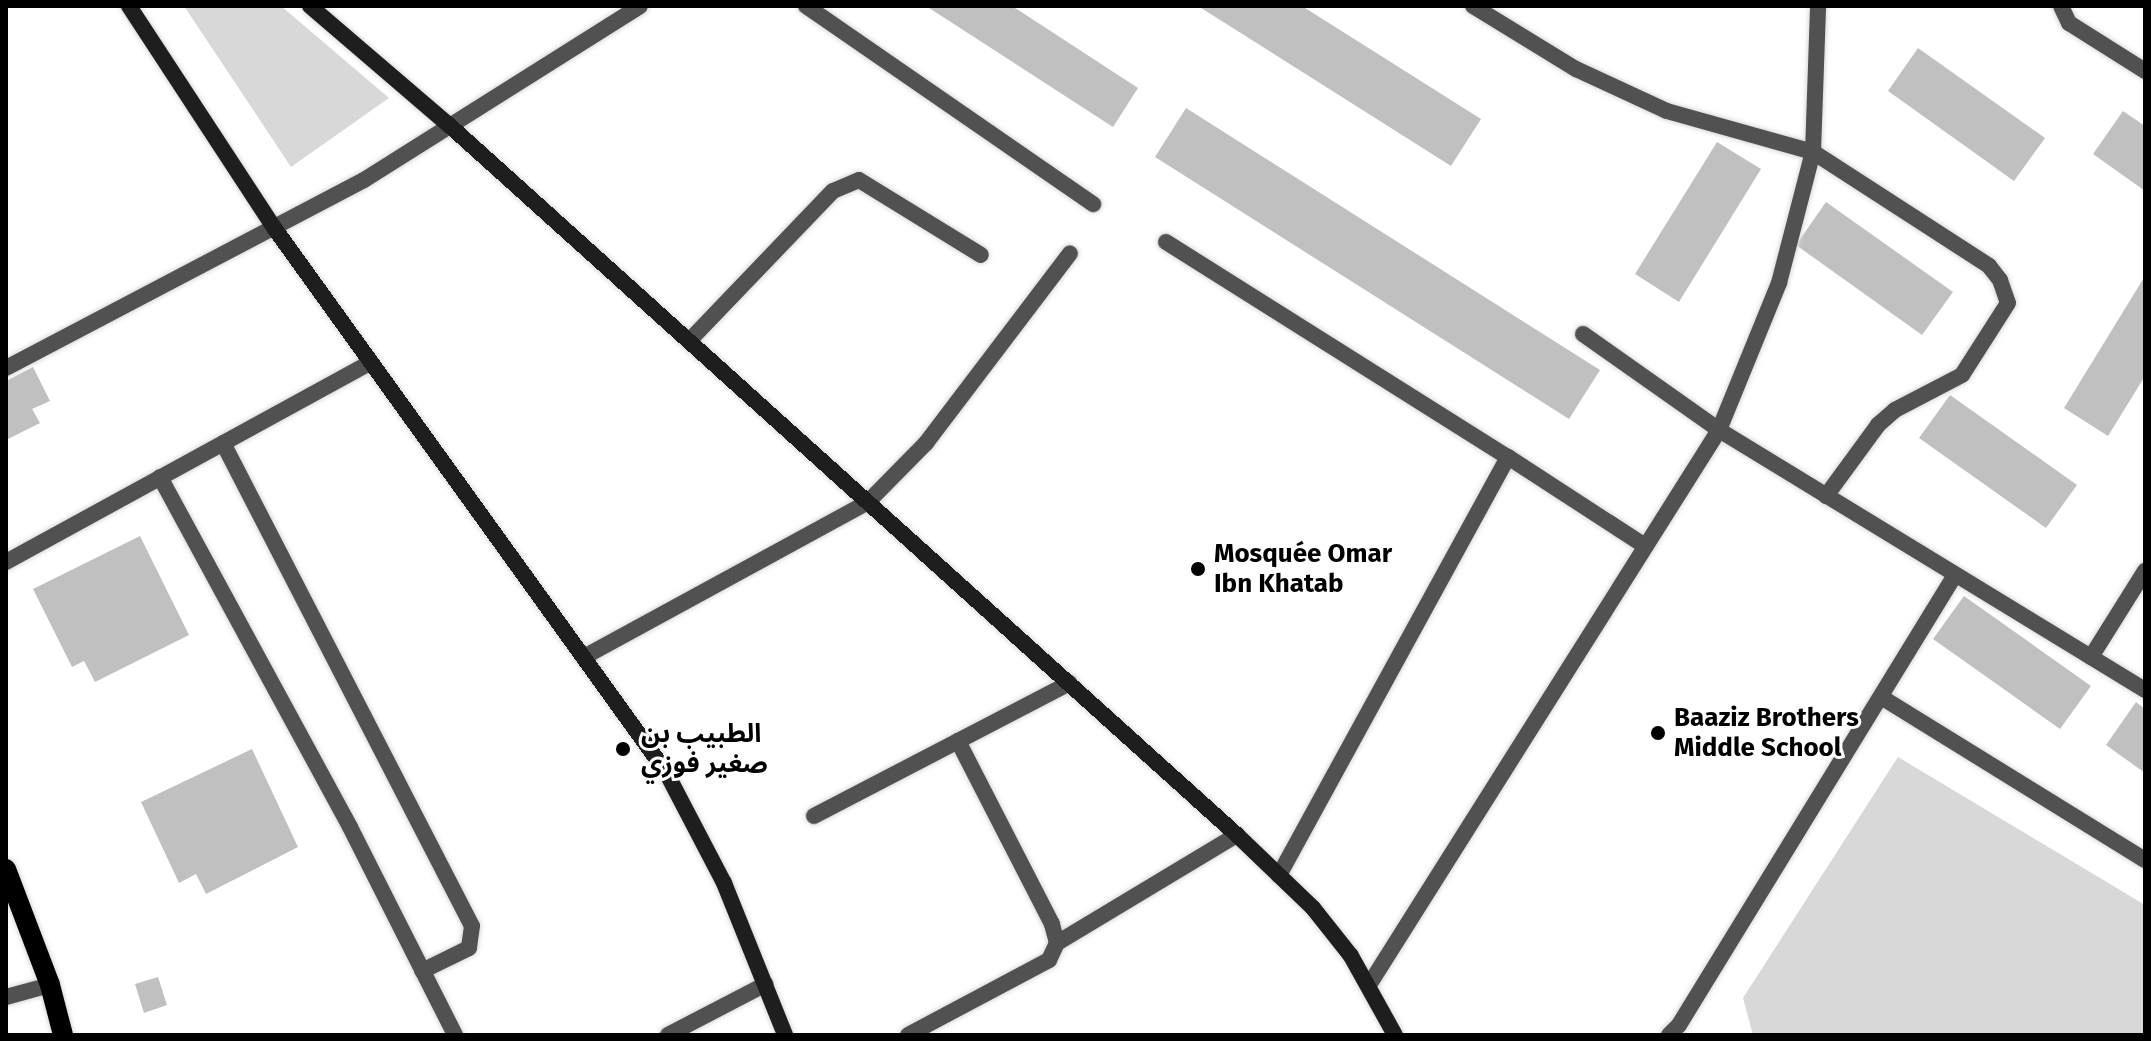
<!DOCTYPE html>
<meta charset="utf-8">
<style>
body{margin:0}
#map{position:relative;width:2151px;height:1041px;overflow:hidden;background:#fff;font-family:"Fira Sans","Noto Sans Arabic",sans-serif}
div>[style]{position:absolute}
.green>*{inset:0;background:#d8d8d8}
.building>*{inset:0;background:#c0c0c0}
.roads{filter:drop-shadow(0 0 2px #dbdbdb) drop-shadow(0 0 2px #dbdbdb)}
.lane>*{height:16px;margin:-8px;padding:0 8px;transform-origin:8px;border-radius:8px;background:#515151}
.street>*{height:16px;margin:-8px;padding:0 8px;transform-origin:8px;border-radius:8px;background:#515151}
.secondary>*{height:16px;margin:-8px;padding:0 8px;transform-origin:8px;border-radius:8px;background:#1e1e1e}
.primary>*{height:20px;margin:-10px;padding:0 10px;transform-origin:10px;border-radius:10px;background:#000}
.dots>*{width:22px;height:22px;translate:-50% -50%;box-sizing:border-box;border:4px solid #fff;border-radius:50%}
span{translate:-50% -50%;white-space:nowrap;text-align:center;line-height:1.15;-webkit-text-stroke:6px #fff;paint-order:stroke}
.poi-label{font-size:26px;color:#000;font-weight:700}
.left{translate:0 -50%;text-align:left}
.frame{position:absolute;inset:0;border:8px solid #000;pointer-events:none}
</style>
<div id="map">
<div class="green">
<div style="clip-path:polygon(184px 6px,281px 6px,389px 98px,291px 167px)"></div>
<div style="clip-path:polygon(1898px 757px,2145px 905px,2145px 1035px,1753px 1035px,1743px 998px)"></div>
</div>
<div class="building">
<div style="clip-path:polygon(926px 6px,1012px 6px,1138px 88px,1113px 127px)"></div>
<div style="clip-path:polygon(1198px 6px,1302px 6px,1481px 119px,1451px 166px)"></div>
<div style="clip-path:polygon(1918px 48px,2045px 138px,2014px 181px,1888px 91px)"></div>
<div style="clip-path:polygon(1186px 108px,1600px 370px,1569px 419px,1155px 157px)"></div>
<div style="clip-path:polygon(2123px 111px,2145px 126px,2145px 191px,2093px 154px)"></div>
<div style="clip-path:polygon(1717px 142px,1761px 169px,1679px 302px,1635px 274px)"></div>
<div style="clip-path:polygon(1826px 202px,1953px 292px,1922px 335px,1796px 245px)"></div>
<div style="clip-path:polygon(2145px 276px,2145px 376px,2108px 436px,2064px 408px)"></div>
<div style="clip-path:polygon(33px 367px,50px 401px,32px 409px,40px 423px,6px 440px,6px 381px)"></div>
<div style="clip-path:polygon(1950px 395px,2077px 485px,2046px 528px,1919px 438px)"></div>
<div style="clip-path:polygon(140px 536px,189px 635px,95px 682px,84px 661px,72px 667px,33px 589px)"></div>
<div style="clip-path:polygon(1964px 596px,2091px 686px,2060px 729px,1933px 639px)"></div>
<div style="clip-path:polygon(2136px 702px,2145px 709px,2145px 773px,2106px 745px)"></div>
<div style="clip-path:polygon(252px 749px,298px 847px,206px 894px,196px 874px,179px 883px,141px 802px)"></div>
<div style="clip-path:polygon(158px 977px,167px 1005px,144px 1013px,135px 984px)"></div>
</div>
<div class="roads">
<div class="lane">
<div style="left:223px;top:443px;width:543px;rotate:62.73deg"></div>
<div style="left:472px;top:926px;width:22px;rotate:98deg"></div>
<div style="left:469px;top:948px;width:52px;rotate:153.9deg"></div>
<div style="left:160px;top:477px;width:398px;rotate:61.5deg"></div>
<div style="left:350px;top:827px;width:233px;rotate:63.2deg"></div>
</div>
<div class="street">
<div style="left:806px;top:6px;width:349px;rotate:34.6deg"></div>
<div style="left:1473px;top:6px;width:121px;rotate:31.5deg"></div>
<div style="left:1576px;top:69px;width:100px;rotate:24.8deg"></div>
<div style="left:1667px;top:111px;width:152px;rotate:15.7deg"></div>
<div style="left:1813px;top:152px;width:210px;rotate:32.9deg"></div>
<div style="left:1989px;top:266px;width:18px;rotate:52deg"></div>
<div style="left:2000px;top:280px;width:24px;rotate:71deg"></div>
<div style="left:2008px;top:303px;width:85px;rotate:122.6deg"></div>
<div style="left:1962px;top:375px;width:76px;rotate:152.4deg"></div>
<div style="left:1895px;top:410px;width:23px;rotate:139deg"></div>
<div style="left:1878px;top:425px;width:88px;rotate:126.2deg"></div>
<div style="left:2061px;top:6px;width:19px;rotate:65deg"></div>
<div style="left:2069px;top:23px;width:90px;rotate:32.3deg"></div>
<div style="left:1166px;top:242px;width:404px;rotate:32.2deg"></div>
<div style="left:1508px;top:457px;width:477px;rotate:118.7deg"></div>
<div style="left:1583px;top:334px;width:166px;rotate:35.2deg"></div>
<div style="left:1719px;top:430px;width:499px;rotate:31.4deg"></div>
<div style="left:689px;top:341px;width:208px;rotate:-46.2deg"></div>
<div style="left:833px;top:191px;width:28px;rotate:-23deg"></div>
<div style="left:859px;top:180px;width:143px;rotate:31.6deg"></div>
<div style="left:6px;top:368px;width:404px;rotate:-27.7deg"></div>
<div style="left:364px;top:180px;width:326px;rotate:-32.2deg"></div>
<div style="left:1508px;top:457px;width:163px;rotate:33deg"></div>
<div style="left:6px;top:562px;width:416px;rotate:-28.7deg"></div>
<div style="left:584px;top:657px;width:324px;rotate:-28.6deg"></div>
<div style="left:868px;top:502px;width:83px;rotate:-45.5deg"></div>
<div style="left:926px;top:443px;width:238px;rotate:-52.8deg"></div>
<div style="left:2091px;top:657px;width:102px;rotate:-57.9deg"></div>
<div style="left:1881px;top:697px;width:310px;rotate:31.7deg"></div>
<div style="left:814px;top:816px;width:288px;rotate:-27.5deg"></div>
<div style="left:1057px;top:943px;width:210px;rotate:-31deg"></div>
<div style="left:1369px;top:985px;width:656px;rotate:-57.76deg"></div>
<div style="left:1719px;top:430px;width:159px;rotate:-67.8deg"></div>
<div style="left:1779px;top:283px;width:135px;rotate:-75.5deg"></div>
<div style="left:1813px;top:152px;width:146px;rotate:-88deg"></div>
<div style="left:6px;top:997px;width:46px;rotate:-15.3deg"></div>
<div style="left:668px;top:1035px;width:110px;rotate:-27.5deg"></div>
<div style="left:908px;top:1035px;width:160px;rotate:-28deg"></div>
<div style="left:1049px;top:960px;width:19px;rotate:-65deg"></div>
<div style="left:1057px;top:943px;width:20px;rotate:-105deg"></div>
<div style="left:1052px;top:924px;width:206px;rotate:-117.2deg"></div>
<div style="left:1669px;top:1035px;width:14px;rotate:-45deg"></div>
<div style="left:1679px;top:1025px;width:528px;rotate:-58.48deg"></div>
</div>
<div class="secondary">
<div style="left:129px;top:6px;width:267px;rotate:56.8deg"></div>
<div style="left:275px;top:229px;width:669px;rotate:54.24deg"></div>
<div style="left:666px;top:772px;width:125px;rotate:62.4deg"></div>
<div style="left:724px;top:883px;width:164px;rotate:68.1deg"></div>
<div style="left:310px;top:6px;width:183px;rotate:40.6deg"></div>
<div style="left:449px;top:125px;width:1061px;rotate:42.02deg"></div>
<div style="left:1237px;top:835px;width:105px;rotate:43.8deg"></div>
<div style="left:1313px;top:908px;width:61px;rotate:51.6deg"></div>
<div style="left:1351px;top:956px;width:90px;rotate:60.9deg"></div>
</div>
<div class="primary">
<div style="left:6px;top:869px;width:124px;rotate:69.2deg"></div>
<div style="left:50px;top:985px;width:52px;rotate:75.4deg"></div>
</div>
</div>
<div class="dots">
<div style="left:1198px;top:569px;background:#000"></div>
<div style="left:1658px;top:733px;background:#000"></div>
<div style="left:623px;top:749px;background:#000"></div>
</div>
<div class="poi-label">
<span class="left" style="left:1214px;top:569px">Mosquée Omar<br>Ibn Khatab</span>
<span class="left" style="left:1674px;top:733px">Baaziz Brothers<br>Middle School</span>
<span class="left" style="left:641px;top:749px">الطبيب بن<br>صغير فوزي</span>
</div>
<div class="frame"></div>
</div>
